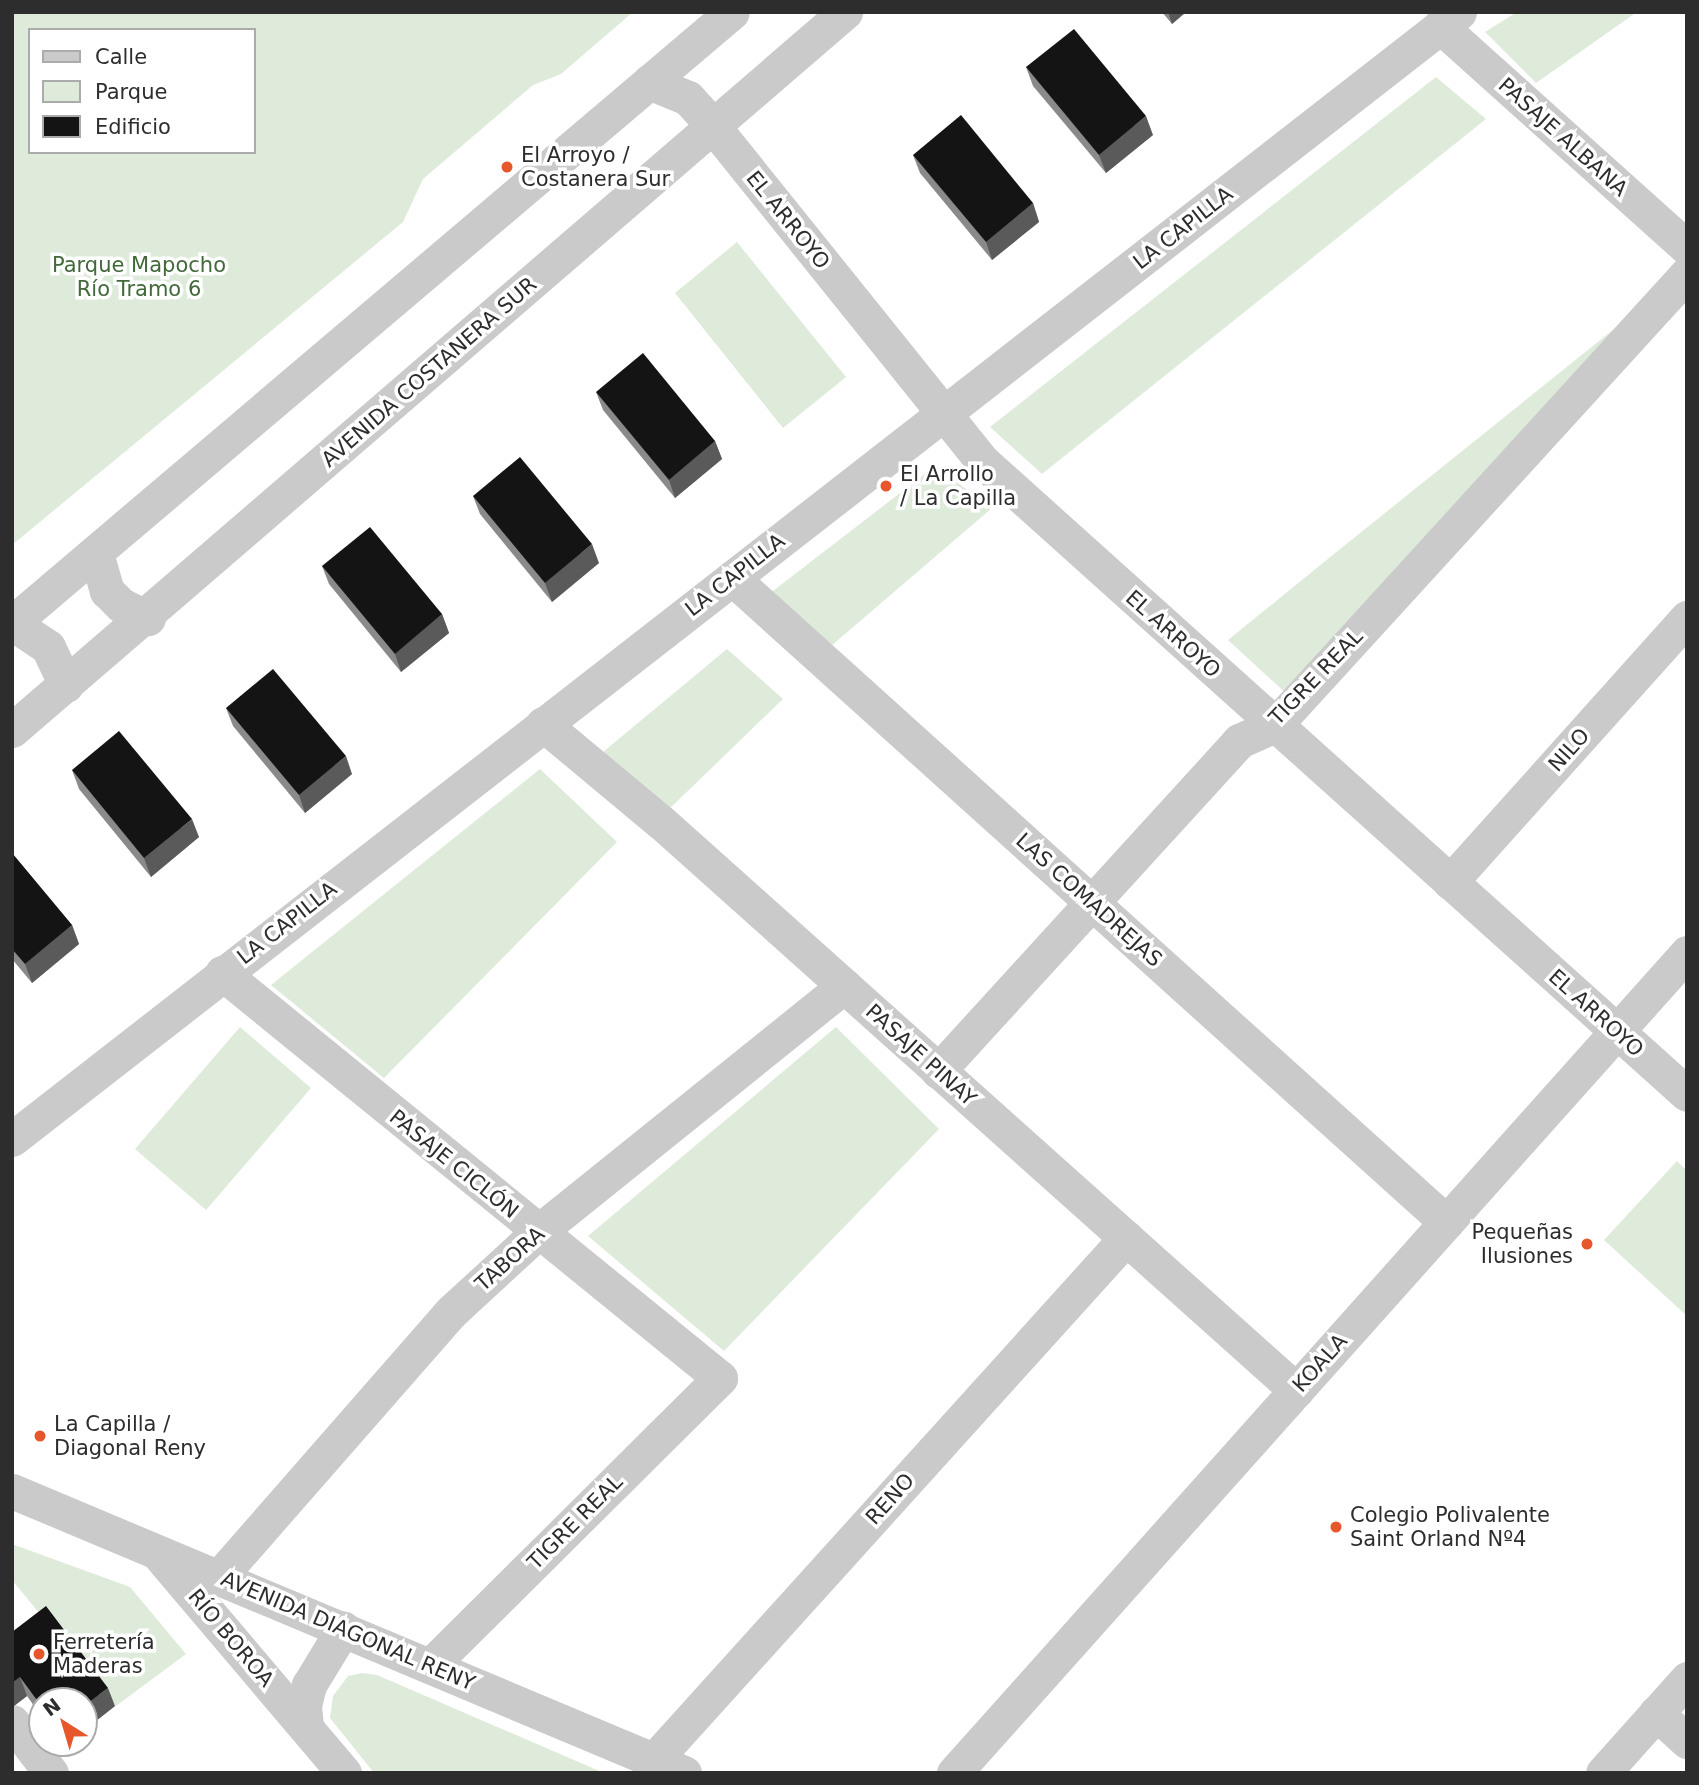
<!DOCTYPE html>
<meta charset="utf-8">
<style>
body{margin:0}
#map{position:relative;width:1699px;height:1785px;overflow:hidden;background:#fff;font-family:"DejaVu Sans",sans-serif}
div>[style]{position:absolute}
.green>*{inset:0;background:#deebda}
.minor>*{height:35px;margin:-17.5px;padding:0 17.5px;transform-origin:17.5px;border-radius:17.5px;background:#cacaca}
.wall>*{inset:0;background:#8a8a8a}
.shaded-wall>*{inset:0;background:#5a5a5a}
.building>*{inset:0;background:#141414}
.dots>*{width:19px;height:19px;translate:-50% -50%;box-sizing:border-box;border:4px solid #fff;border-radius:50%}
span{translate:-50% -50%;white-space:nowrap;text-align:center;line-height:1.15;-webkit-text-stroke:7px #fff;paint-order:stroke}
.street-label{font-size:21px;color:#2d2d2d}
.poi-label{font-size:21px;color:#2d2d2d}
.left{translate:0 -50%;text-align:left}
.right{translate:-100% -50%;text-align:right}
.park-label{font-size:21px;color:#42693a}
.frame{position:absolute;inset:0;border:14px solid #2d2d2d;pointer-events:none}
.legend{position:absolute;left:28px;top:28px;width:228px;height:126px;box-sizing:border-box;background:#fff;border:2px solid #ababab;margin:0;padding:9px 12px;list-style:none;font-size:21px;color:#2d2d2d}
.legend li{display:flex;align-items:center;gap:14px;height:35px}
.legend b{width:35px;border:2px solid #ababab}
.north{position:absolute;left:28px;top:1687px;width:70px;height:70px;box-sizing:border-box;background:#fff;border:2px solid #ababab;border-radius:50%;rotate:323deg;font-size:19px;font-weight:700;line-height:28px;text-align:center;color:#2d2d2d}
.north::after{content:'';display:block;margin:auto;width:24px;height:32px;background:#e7572c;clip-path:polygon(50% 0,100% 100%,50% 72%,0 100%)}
</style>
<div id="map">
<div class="green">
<div style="clip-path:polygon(evenodd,12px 12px,633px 12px,561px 74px,533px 85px,423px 179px,403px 222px,12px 545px,12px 12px,30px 30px,254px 30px,254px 152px,30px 152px,30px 30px)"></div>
<div style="clip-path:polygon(1517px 12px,1637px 12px,1536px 83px,1485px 32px)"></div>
<div style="clip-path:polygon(1436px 77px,1486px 119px,1042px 474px,990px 427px)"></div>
<div style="clip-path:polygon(737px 242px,846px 377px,783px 428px,675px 293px)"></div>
<div style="clip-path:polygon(1650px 300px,1301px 707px,1228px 640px,1329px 558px)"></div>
<div style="clip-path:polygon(935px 466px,992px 508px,831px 646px,769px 594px)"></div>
<div style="clip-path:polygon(727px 649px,783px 699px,664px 814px,597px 757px)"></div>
<div style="clip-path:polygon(540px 769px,617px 842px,384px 1078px,271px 985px)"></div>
<div style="clip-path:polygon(240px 1027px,311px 1088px,206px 1210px,135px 1149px)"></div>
<div style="clip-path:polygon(836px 1027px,939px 1129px,724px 1351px,588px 1236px)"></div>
<div style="clip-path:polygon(1677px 1161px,1687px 1171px,1687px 1316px,1604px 1240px)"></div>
<div style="clip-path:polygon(12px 1544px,130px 1587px,186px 1654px,116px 1706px,12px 1580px)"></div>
<div style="clip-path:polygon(362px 1673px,377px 1675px,604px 1773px,374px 1773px,330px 1718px,333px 1696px,348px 1676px)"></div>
</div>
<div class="minor">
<div style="left:1440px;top:26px;width:332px;rotate:41.9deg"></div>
<div style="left:649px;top:82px;width:42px;rotate:22.3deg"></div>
<div style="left:688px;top:98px;width:36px;rotate:48deg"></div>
<div style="left:712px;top:125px;width:431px;rotate:51.2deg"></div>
<div style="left:982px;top:461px;width:947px;rotate:41.92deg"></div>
<div style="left:96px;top:553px;width:40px;rotate:74deg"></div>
<div style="left:107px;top:591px;width:20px;rotate:45deg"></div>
<div style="left:121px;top:605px;width:30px;rotate:26deg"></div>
<div style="left:732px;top:578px;width:962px;rotate:42.05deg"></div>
<div style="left:12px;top:623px;width:944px;rotate:-40.32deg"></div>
<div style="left:12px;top:623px;width:43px;rotate:33.7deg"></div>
<div style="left:48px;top:647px;width:42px;rotate:64.7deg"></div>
<div style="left:543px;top:724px;width:155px;rotate:39.8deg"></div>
<div style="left:662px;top:823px;width:851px;rotate:41.81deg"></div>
<div style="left:12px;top:730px;width:1100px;rotate:-40.76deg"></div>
<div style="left:1450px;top:882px;width:355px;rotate:-48.1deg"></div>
<div style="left:222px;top:973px;width:642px;rotate:39.12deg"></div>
<div style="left:720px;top:1378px;width:409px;rotate:135.2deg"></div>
<div style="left:938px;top:1071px;width:447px;rotate:-47.6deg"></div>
<div style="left:1239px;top:741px;width:39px;rotate:-24deg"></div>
<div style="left:1275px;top:725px;width:611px;rotate:-47.59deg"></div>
<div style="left:12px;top:1139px;width:1834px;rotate:-37.91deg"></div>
<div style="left:12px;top:1491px;width:729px;rotate:22.77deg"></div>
<div style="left:161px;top:1557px;width:283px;rotate:49.7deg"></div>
<div style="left:219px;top:1577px;width:352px;rotate:-48.8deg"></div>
<div style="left:451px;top:1312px;width:118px;rotate:-42.6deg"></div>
<div style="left:538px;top:1232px;width:393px;rotate:-38.8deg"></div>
<div style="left:1656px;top:1713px;width:42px;rotate:42.1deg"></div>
<div style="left:12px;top:1722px;width:64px;rotate:52.6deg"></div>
<div style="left:306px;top:1726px;width:20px;rotate:-96deg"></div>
<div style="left:304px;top:1706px;width:22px;rotate:-77deg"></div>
<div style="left:309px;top:1685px;width:66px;rotate:-58.7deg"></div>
<div style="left:664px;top:1773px;width:16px;rotate:-128deg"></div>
<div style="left:654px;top:1760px;width:704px;rotate:-47.88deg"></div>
<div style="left:954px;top:1773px;width:1100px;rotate:-48.21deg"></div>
<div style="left:1603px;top:1773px;width:126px;rotate:-48.2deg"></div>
</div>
<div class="wall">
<div style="clip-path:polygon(1162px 12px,1186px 12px,1172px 24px)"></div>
<div style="clip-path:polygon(1026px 67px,1153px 135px,1106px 173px,1033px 86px)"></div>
<div style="clip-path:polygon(913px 155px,1033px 203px,1039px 222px,992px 260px,920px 173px)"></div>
<div style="clip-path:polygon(596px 392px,715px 441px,722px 459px,675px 498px,603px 410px)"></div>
<div style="clip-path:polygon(473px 496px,599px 563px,552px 602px,480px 514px)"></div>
<div style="clip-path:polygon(322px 566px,442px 614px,449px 633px,401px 672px,329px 584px)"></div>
<div style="clip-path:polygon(226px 708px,352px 774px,305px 813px,233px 726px)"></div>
<div style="clip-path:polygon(72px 770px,199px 837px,151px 877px,79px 789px)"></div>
<div style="clip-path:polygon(12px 853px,72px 925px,79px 944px,32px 983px,12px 959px)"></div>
<div style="clip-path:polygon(12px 1632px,115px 1706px,87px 1728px,84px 1724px,84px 1701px,42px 1701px,42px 1717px,27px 1696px,14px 1706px,12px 1704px)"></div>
</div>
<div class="shaded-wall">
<div style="clip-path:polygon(1168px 12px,1186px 12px,1172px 24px)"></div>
<div style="clip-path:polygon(1146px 116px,1153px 135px,1106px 173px,1099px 155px)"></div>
<div style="clip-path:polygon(1033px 203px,1039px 222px,992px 260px,986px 242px)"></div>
<div style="clip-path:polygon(715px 441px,722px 459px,675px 498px,669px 480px)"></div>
<div style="clip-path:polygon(592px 544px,599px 563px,552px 602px,545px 583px)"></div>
<div style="clip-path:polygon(442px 614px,449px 633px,401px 672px,395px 654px)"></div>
<div style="clip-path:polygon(346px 756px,352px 774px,305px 813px,299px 795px)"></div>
<div style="clip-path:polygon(192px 819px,199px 837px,151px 877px,144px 858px)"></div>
<div style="clip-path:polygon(72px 925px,79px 944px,32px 983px,25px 964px)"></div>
<div style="clip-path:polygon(20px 1677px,27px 1696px,14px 1706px,12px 1702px,12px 1683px)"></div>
<div style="clip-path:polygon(108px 1688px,115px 1706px,87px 1728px,84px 1720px,84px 1706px)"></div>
</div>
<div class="building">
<div style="clip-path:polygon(1074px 29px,1146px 116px,1099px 155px,1026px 67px)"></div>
<div style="clip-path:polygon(961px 115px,1033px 203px,986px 242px,913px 155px)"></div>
<div style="clip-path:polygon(643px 353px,715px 441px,669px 480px,596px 392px)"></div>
<div style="clip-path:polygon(520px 457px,592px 544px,545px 583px,473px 496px)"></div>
<div style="clip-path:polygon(370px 527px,442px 614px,395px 654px,322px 566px)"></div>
<div style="clip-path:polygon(273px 669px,346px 756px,299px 795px,226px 708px)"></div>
<div style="clip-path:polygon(119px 731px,192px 819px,144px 858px,72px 770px)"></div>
<div style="clip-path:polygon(12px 853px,72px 925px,25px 964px,12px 949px)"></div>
<div style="clip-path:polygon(46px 1606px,108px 1688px,84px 1706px,84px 1701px,42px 1701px,42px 1707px,20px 1677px,12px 1683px,12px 1632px)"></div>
</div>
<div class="dots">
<div style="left:507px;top:167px;background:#e7572c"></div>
<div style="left:886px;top:486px;background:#e7572c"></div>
<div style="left:1587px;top:1244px;background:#e7572c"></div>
<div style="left:40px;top:1436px;background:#e7572c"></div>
<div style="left:1336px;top:1527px;background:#e7572c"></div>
<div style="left:39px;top:1654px;background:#e7572c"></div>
</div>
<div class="street-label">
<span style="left:1563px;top:137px;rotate:42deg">PASAJE ALBANA</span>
<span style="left:788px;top:220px;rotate:51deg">EL ARROYO</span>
<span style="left:1183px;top:228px;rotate:-38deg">LA CAPILLA</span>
<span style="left:429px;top:372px;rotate:-41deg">AVENIDA COSTANERA SUR</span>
<span style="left:735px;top:575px;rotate:-38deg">LA CAPILLA</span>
<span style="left:1173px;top:634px;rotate:42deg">EL ARROYO</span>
<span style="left:1316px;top:677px;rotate:-46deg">TIGRE REAL</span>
<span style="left:1569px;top:750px;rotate:-48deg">NILO</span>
<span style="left:1089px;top:900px;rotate:42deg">LAS COMADREJAS</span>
<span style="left:287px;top:923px;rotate:-38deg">LA CAPILLA</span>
<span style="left:1596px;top:1013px;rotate:42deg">EL ARROYO</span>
<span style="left:921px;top:1055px;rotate:42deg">PASAJE PINAY</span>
<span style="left:454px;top:1164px;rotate:39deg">PASAJE CICLÓN</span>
<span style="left:510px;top:1259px;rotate:-42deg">TABORA</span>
<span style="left:1320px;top:1363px;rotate:-48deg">KOALA</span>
<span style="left:890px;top:1499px;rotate:-48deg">RENO</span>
<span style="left:575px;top:1522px;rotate:-45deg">TIGRE REAL</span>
<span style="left:348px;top:1631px;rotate:23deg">AVENIDA DIAGONAL RENY</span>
<span style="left:231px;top:1638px;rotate:50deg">RÍO BOROA</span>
</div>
<div class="poi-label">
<span class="left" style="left:521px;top:167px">El Arroyo /<br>Costanera Sur</span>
<span class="left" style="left:900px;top:486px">El Arrollo<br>/ La Capilla</span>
<span class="right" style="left:1573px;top:1244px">Pequeñas<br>Ilusiones</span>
<span class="left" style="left:54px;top:1436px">La Capilla /<br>Diagonal Reny</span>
<span class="left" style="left:1350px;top:1527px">Colegio Polivalente<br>Saint Orland Nº4</span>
<span class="left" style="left:53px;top:1654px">Ferretería<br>Maderas</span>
</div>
<div class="park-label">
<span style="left:139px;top:277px">Parque Mapocho<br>Río Tramo 6</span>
</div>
<div class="frame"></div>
<ul class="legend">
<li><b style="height:9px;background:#cacaca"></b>Calle</li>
<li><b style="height:19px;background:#deebda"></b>Parque</li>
<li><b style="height:19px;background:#141414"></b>Edificio</li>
</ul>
<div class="north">N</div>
</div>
